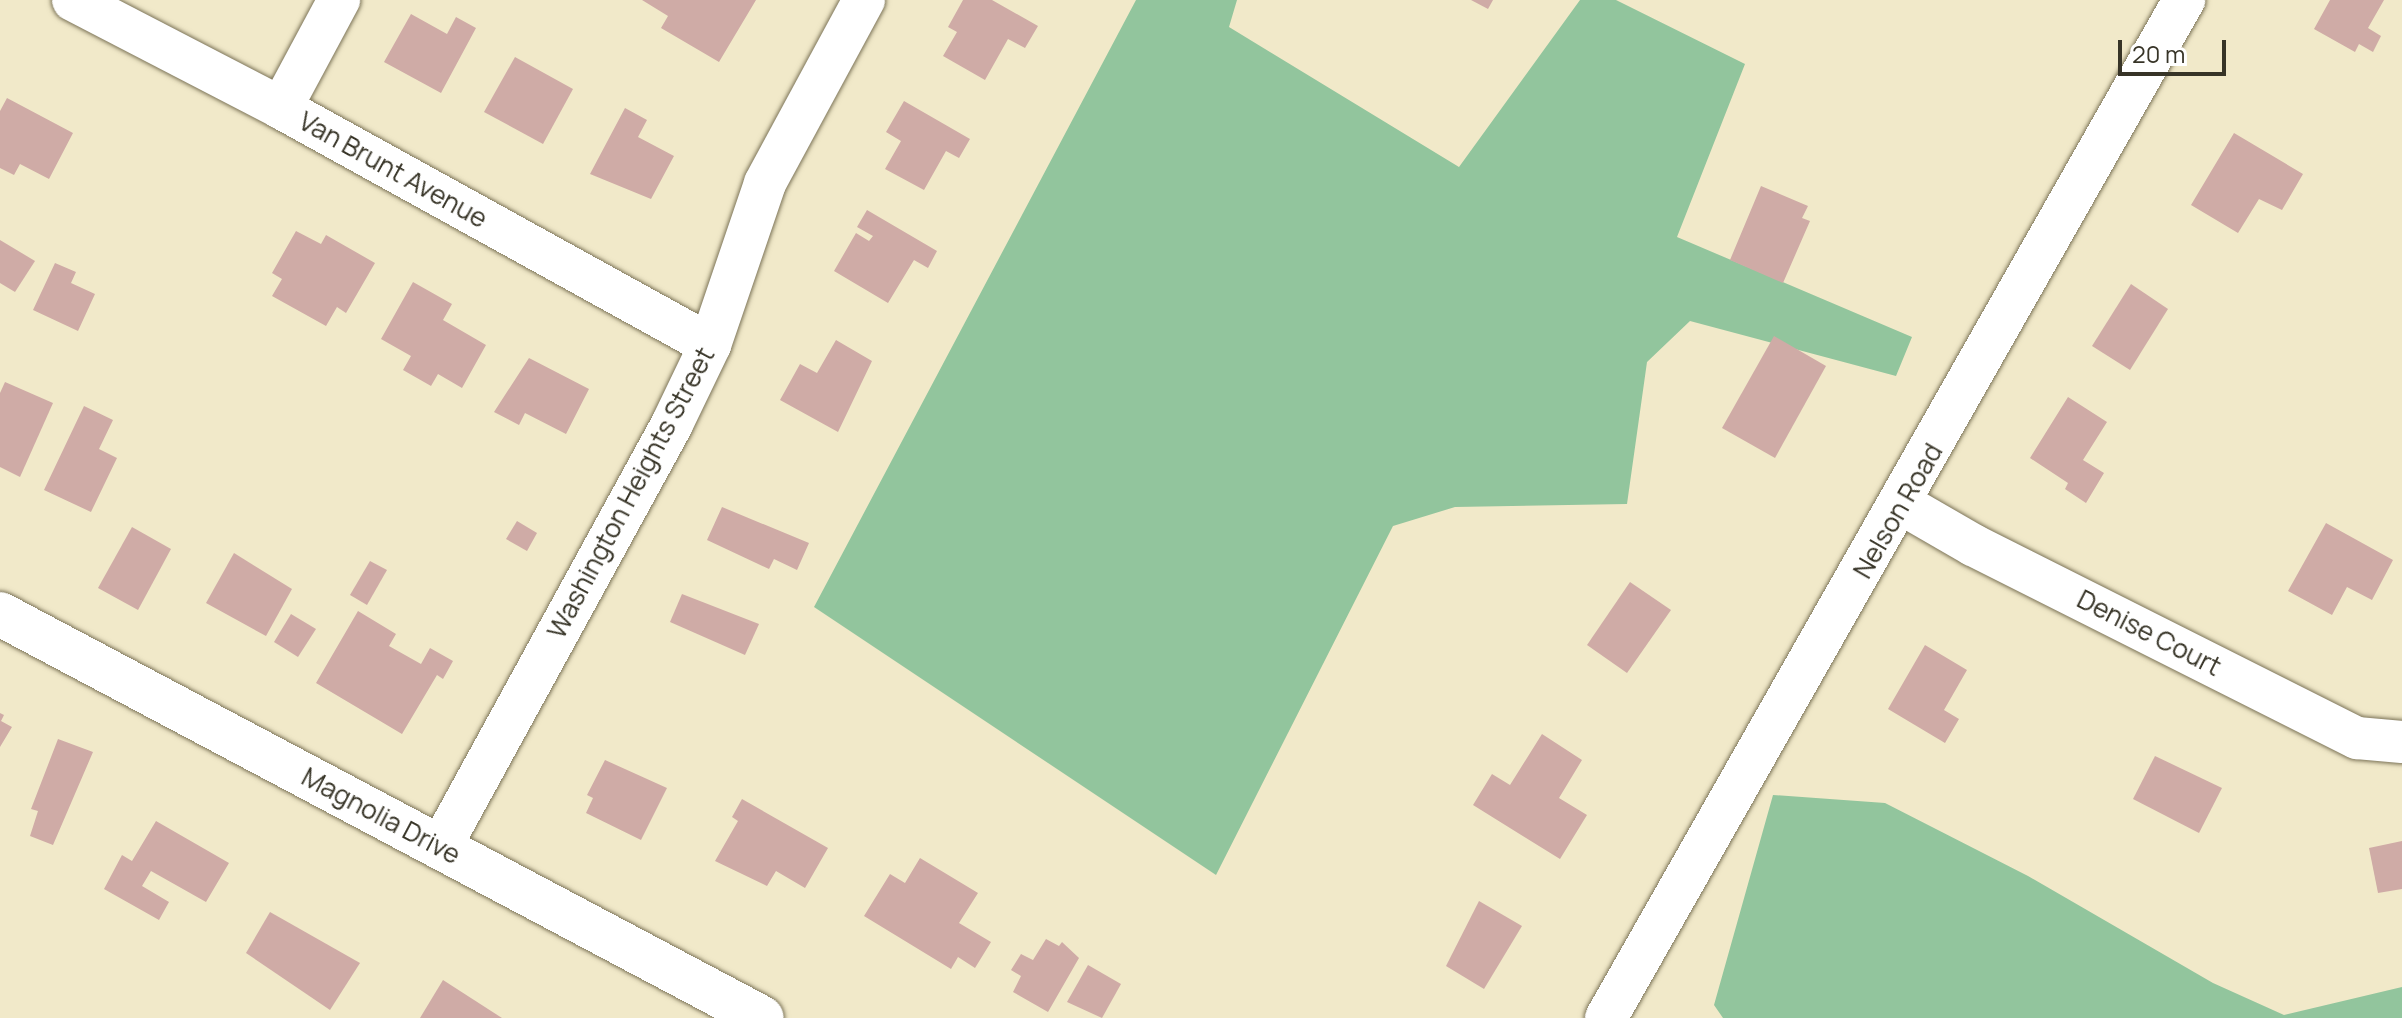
<!DOCTYPE html>
<style>
body{margin:0}
#map{position:relative;width:2402px;height:1018px;overflow:hidden;background:#f1e9c9;font-family:Manrope,sans-serif}
div>[style]{position:absolute}
.green>*{inset:0;background:#92c59d}
.building>*{inset:0;background:#cfaba6}
.roads{filter:drop-shadow(0 0 2px #7c7458) drop-shadow(0 0 2px #7c7458)}
.minor>*{height:42px;margin:-21px;padding:0 21px;transform-origin:21px;border-radius:21px;background:#fff}
.tertiary>*{height:44px;margin:-22px;padding:0 22px;transform-origin:22px;border-radius:22px;background:#fff}
span{translate:-50% -50%;white-space:nowrap;text-align:center;line-height:1.15;-webkit-text-stroke:6px #fff;paint-order:stroke}
.street-label{font-size:26px;color:#373427}
.scale{position:absolute;left:2118px;top:40px;width:108px;height:36px;box-sizing:border-box;border:4px solid #373427;border-top:0;padding-left:10px;font-size:24px;line-height:28px;white-space:nowrap;color:#373427;-webkit-text-stroke:6px #fff;paint-order:stroke}
</style>
<div id="map">
<div class="green">
<div style="clip-path:polygon(1136px 0,1237px 0,1229px 27px,1459px 167px,1580px 0,1616px 0,1745px 64px,1677px 237px,1912px 337px,1896px 376px,1690px 321px,1647px 362px,1627px 504px,1455px 507px,1393px 526px,1216px 875px,814px 607px)"></div>
<div style="clip-path:polygon(1773px 795px,1885px 803px,2028px 876px,2213px 983px,2284px 1015px,2402px 987px,2402px 1018px,1723px 1018px,1714px 1005px)"></div>
</div>
<div class="building">
<div style="clip-path:polygon(642px 0,756px 0,719px 62px,661px 28px,668px 16px)"></div>
<div style="clip-path:polygon(963px 0,992px 0,1038px 26px,1025px 48px,1008px 39px,985px 80px,943px 56px,957px 32px,948px 27px)"></div>
<div style="clip-path:polygon(1471px 0,1493px 0,1488px 9px)"></div>
<div style="clip-path:polygon(2330px 0,2384px 0,2368px 28px,2381px 36px,2373px 52px,2359px 44px,2355px 52px,2314px 29px)"></div>
<div style="clip-path:polygon(411px 14px,447px 34px,456px 17px,476px 28px,441px 93px,384px 62px)"></div>
<div style="clip-path:polygon(515px 57px,573px 89px,543px 144px,484px 112px)"></div>
<div style="clip-path:polygon(7px 98px,73px 133px,49px 179px,20px 164px,14px 175px,0 168px,0 111px)"></div>
<div style="clip-path:polygon(904px 101px,970px 139px,959px 158px,946px 151px,924px 190px,885px 169px,901px 141px,886px 132px)"></div>
<div style="clip-path:polygon(625px 108px,647px 120px,638px 137px,674px 156px,651px 199px,590px 174px)"></div>
<div style="clip-path:polygon(2234px 133px,2303px 174px,2282px 210px,2259px 199px,2238px 233px,2191px 205px)"></div>
<div style="clip-path:polygon(1761px 186px,1808px 206px,1802px 218px,1810px 221px,1783px 283px,1730px 260px)"></div>
<div style="clip-path:polygon(867px 210px,937px 251px,928px 268px,914px 260px,888px 303px,834px 271px,856px 233px,869px 241px,873px 236px,857px 227px)"></div>
<div style="clip-path:polygon(296px 231px,321px 244px,326px 235px,375px 263px,346px 313px,337px 307px,326px 326px,272px 296px,282px 279px,272px 273px)"></div>
<div style="clip-path:polygon(0 240px,35px 261px,15px 292px,0 283px)"></div>
<div style="clip-path:polygon(55px 263px,76px 272px,71px 283px,95px 294px,78px 331px,33px 310px)"></div>
<div style="clip-path:polygon(413px 282px,452px 304px,443px 320px,486px 345px,462px 388px,438px 374px,431px 386px,403px 370px,411px 356px,381px 339px)"></div>
<div style="clip-path:polygon(2131px 284px,2168px 309px,2130px 370px,2092px 346px)"></div>
<div style="clip-path:polygon(1774px 336px,1826px 366px,1775px 458px,1722px 428px)"></div>
<div style="clip-path:polygon(836px 340px,872px 361px,838px 432px,780px 400px,800px 364px,817px 373px)"></div>
<div style="clip-path:polygon(529px 358px,589px 389px,566px 434px,525px 413px,519px 425px,494px 412px)"></div>
<div style="clip-path:polygon(5px 382px,53px 403px,20px 477px,0 467px,0 393px)"></div>
<div style="clip-path:polygon(2068px 397px,2107px 422px,2083px 460px,2104px 473px,2086px 503px,2065px 489px,2068px 483px,2030px 458px)"></div>
<div style="clip-path:polygon(84px 406px,113px 420px,99px 449px,117px 458px,91px 512px,44px 490px)"></div>
<div style="clip-path:polygon(722px 507px,809px 543px,797px 570px,774px 559px,769px 569px,707px 540px)"></div>
<div style="clip-path:polygon(517px 521px,537px 533px,527px 551px,506px 539px)"></div>
<div style="clip-path:polygon(2326px 523px,2393px 560px,2372px 600px,2347px 587px,2332px 615px,2288px 591px)"></div>
<div style="clip-path:polygon(132px 527px,171px 549px,138px 610px,98px 588px)"></div>
<div style="clip-path:polygon(234px 553px,292px 589px,266px 636px,206px 603px)"></div>
<div style="clip-path:polygon(370px 561px,387px 570px,367px 605px,350px 595px)"></div>
<div style="clip-path:polygon(1630px 582px,1671px 610px,1627px 673px,1587px 645px)"></div>
<div style="clip-path:polygon(682px 594px,759px 624px,745px 655px,670px 622px)"></div>
<div style="clip-path:polygon(358px 611px,396px 634px,389px 646px,421px 664px,430px 648px,453px 661px,443px 679px,437px 675px,402px 734px,316px 683px)"></div>
<div style="clip-path:polygon(291px 614px,316px 629px,298px 657px,274px 642px)"></div>
<div style="clip-path:polygon(1925px 645px,1967px 670px,1944px 710px,1959px 719px,1945px 743px,1888px 709px)"></div>
<div style="clip-path:polygon(0 713px,4px 715px,1px 721px,12px 727px,0 747px)"></div>
<div style="clip-path:polygon(1542px 734px,1582px 760px,1559px 798px,1587px 815px,1560px 859px,1473px 805px,1492px 774px,1510px 785px)"></div>
<div style="clip-path:polygon(58px 739px,93px 752px,53px 845px,30px 836px,38px 811px,31px 809px)"></div>
<div style="clip-path:polygon(2155px 756px,2222px 788px,2199px 833px,2133px 799px)"></div>
<div style="clip-path:polygon(605px 760px,667px 788px,641px 840px,586px 813px,593px 798px,587px 795px)"></div>
<div style="clip-path:polygon(742px 799px,828px 848px,805px 888px,776px 871px,767px 886px,715px 861px,738px 821px,732px 817px)"></div>
<div style="clip-path:polygon(156px 821px,229px 863px,206px 902px,151px 871px,142px 886px,169px 902px,159px 920px,104px 889px,122px 855px,132px 861px)"></div>
<div style="clip-path:polygon(2402px 841px,2402px 889px,2378px 893px,2369px 848px)"></div>
<div style="clip-path:polygon(920px 858px,978px 893px,959px 923px,991px 942px,975px 968px,958px 957px,951px 969px,864px 916px,890px 874px,905px 883px)"></div>
<div style="clip-path:polygon(1479px 901px,1522px 926px,1484px 989px,1446px 966px)"></div>
<div style="clip-path:polygon(270px 912px,360px 963px,330px 1010px,246px 953px)"></div>
<div style="clip-path:polygon(1046px 939px,1059px 946px,1062px 942px,1079px 958px,1048px 1012px,1013px 992px,1021px 976px,1011px 970px,1021px 954px,1033px 960px)"></div>
<div style="clip-path:polygon(1088px 965px,1121px 984px,1102px 1018px,1067px 1002px)"></div>
<div style="clip-path:polygon(443px 980px,502px 1018px,420px 1018px)"></div>
</div>
<div class="roads">
<div class="minor">
<div style="left:73px;top:0;width:234px;rotate:27.4deg"></div>
<div style="left:281px;top:108px;width:490px;rotate:28.9deg"></div>
<div style="left:281px;top:108px;width:123px;rotate:-61.8deg"></div>
<div style="left:1902px;top:504px;width:82px;rotate:30deg"></div>
<div style="left:1973px;top:545px;width:430px;rotate:26.7deg"></div>
<div style="left:2357px;top:738px;width:45px;rotate:5.1deg"></div>
<div style="left:440px;top:848px;width:483px;rotate:-61.3deg"></div>
<div style="left:672px;top:424px;width:88px;rotate:-64.3deg"></div>
<div style="left:710px;top:345px;width:171px;rotate:-71.2deg"></div>
<div style="left:765px;top:183px;width:208px;rotate:-61.6deg"></div>
<div style="left:1606px;top:1018px;width:1171px;rotate:-60.41deg"></div>
</div>
<div class="tertiary">
<div style="left:0;top:614px;width:862px;rotate:27.93deg"></div>
</div>
</div>
<div class="street-label">
<span style="left:393px;top:170px;rotate:29deg">Van Brunt Avenue</span>
<span style="left:631px;top:493px;rotate:-62deg">Washington Heights Street</span>
<span style="left:1898px;top:511px;rotate:-60deg">Nelson Road</span>
<span style="left:2149px;top:633px;rotate:27deg">Denise Court</span>
<span style="left:381px;top:816px;rotate:28deg">Magnolia Drive</span>
</div>
<div class="scale">20 m</div>
</div>
